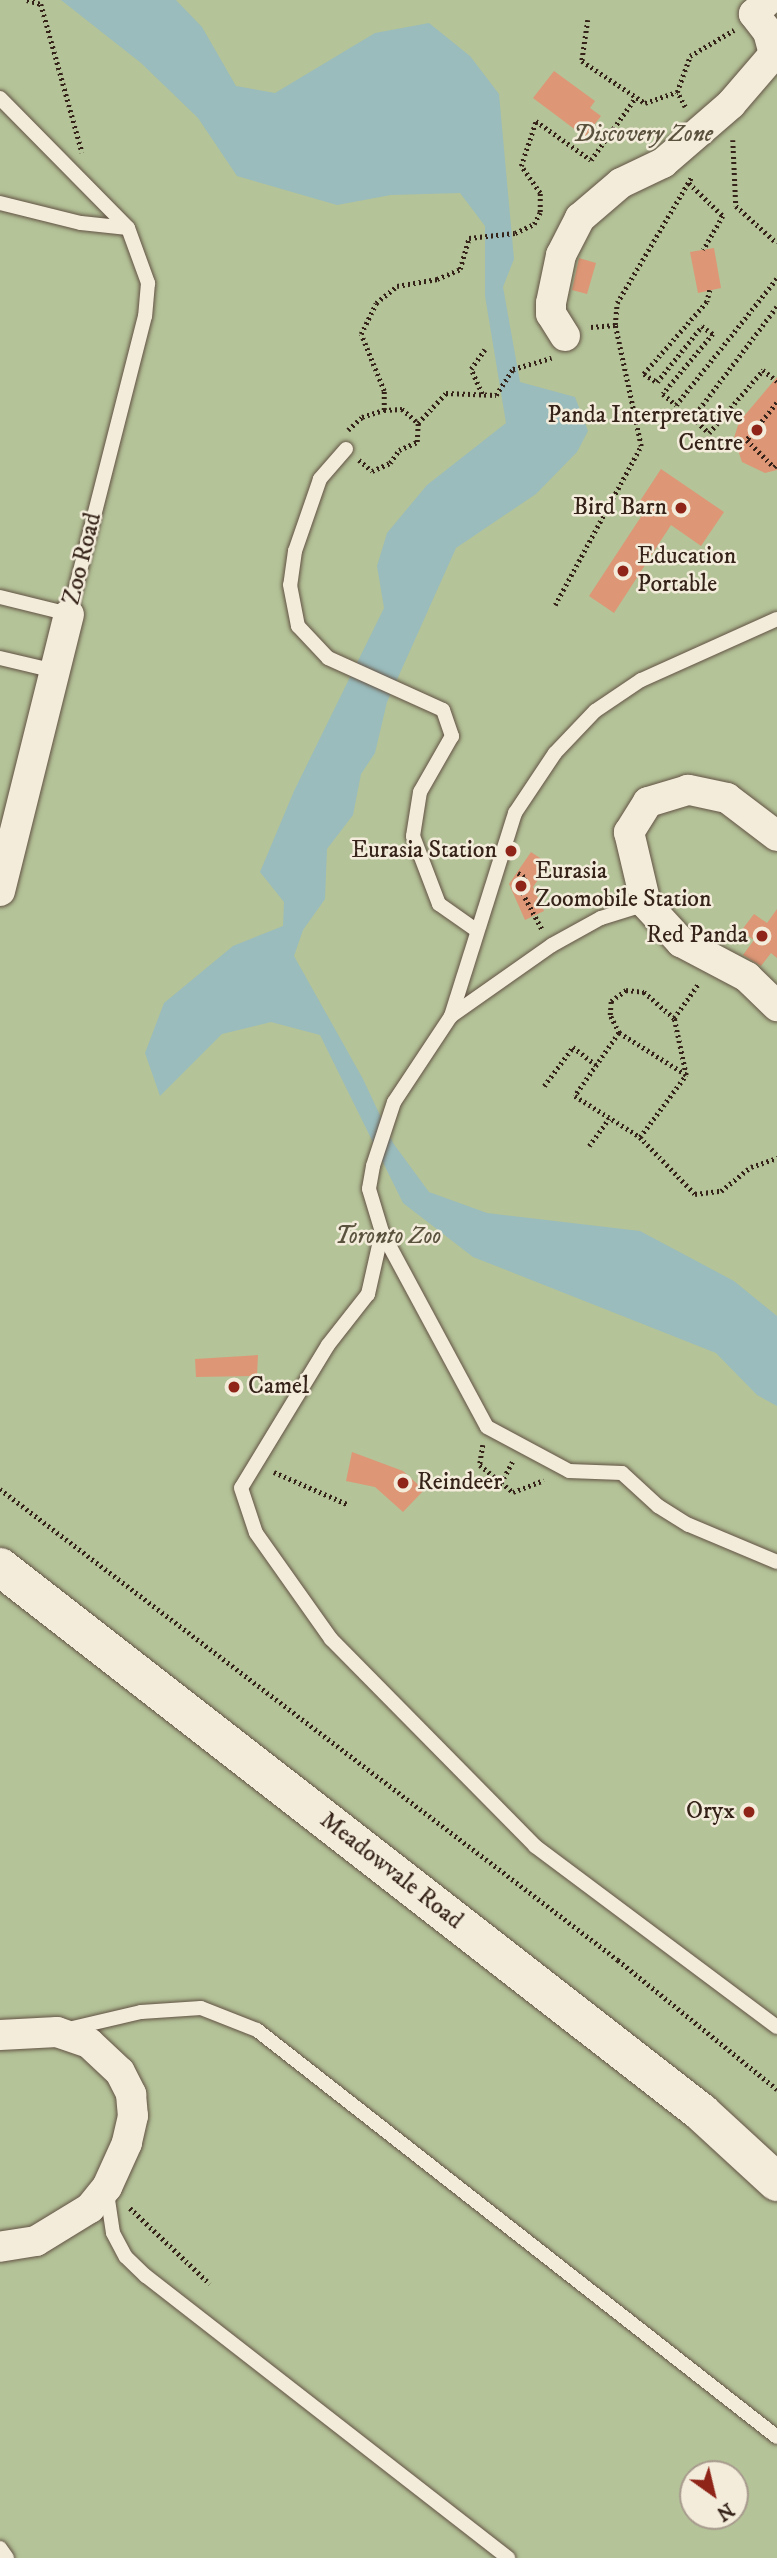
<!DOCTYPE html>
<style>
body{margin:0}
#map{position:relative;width:777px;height:2558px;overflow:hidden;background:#ece1c7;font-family:"IM FELL DW Pica",serif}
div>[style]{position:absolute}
.green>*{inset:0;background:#b4c398}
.water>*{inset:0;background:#9abcbd}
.building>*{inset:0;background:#dd9776}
.path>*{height:4.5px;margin-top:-2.25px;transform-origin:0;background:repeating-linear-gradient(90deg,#352218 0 2px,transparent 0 5.5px)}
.roads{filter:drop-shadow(0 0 2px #635244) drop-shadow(0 0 2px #635244)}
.lane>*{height:14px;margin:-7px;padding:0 7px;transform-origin:7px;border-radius:7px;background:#f3ecdb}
.street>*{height:30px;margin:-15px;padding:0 15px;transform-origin:15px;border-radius:15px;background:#f3ecdb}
.secondary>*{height:38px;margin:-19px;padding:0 19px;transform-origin:19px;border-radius:19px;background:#f3ecdb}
.dots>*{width:19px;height:19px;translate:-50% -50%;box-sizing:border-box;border:4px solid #f3ecdb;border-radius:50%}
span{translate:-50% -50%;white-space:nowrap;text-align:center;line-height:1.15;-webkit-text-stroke:5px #f3ecdb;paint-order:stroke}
.park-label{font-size:24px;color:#5b523e;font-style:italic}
.poi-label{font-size:24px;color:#352218}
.right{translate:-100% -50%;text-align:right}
.left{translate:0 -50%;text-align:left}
.street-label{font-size:24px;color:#352218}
.north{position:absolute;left:679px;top:2460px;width:70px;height:70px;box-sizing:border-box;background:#f3ecdb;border:2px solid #a79b8d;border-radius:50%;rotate:146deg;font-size:19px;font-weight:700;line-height:28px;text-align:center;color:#352218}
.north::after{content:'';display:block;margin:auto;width:24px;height:32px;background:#8f2418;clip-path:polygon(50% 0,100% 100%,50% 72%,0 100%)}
</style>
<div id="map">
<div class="green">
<div style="clip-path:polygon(evenodd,0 0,777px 0,777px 2558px,0 2558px,0 0,693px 2474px,735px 2474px,735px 2516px,693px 2516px,693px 2474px)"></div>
</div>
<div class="water">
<div style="clip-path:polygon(61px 0,176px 0,202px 27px,236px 86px,275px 93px,375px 33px,429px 23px,470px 56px,499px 94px,514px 259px,503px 287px,520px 382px,575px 397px,588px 431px,577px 452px,536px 494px,456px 548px,387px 702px,375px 753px,361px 774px,353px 815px,327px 849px,325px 899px,303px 930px,294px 956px,363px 1079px,393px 1143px,429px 1192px,487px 1213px,640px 1231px,734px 1281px,777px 1316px,777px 1406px,757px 1395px,716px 1353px,473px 1257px,403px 1203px,320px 1035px,271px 1022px,222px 1034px,160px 1096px,145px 1053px,164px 1003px,233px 946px,283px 926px,284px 902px,260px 872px,294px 791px,384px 608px,377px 566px,387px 533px,427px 485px,506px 423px,485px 296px,485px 226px,460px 193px,391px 195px,337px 205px,237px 176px,198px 118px,141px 63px)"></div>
</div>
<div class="building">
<div style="clip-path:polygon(554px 71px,595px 101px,590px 108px,601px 116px,585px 137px,533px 98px)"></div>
<div style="clip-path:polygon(714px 248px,721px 288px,698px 293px,690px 252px)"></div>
<div style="clip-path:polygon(579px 258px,596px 263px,587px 294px,572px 290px)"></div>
<div style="clip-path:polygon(777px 377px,777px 470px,765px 473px,742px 462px,734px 438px,739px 422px)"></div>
<div style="clip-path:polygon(661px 469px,724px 512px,701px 546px,671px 525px,614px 613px,589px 596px,646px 509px,638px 504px)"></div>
<div style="clip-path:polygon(531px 852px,549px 864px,533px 887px,544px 911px,525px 920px,509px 884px)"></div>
<div style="clip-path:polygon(777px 909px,777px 958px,771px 953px,761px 966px,743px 955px,754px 940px,741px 931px,754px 914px,767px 923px)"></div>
<div style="clip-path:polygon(258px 1355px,257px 1376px,196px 1377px,195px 1359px)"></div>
<div style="clip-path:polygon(352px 1452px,403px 1471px,424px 1490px,403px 1512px,375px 1487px,346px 1481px)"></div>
</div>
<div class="path">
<div style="left:27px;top:0;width:15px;rotate:16deg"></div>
<div style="left:41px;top:4px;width:154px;rotate:74.5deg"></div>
<div style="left:588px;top:20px;width:41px;rotate:98.3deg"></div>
<div style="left:582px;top:61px;width:76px;rotate:33.7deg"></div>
<div style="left:645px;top:103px;width:34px;rotate:-19deg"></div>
<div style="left:685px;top:107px;width:17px;rotate:-118deg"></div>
<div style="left:677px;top:92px;width:38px;rotate:-70deg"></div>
<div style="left:690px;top:56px;width:51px;rotate:-30.6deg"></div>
<div style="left:733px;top:140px;width:66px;rotate:87.4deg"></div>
<div style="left:736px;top:206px;width:55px;rotate:42.1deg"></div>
<div style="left:689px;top:183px;width:47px;rotate:44.1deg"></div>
<div style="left:723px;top:216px;width:39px;rotate:120deg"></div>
<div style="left:710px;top:290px;width:12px;rotate:104deg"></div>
<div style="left:707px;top:302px;width:96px;rotate:131.2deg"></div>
<div style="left:644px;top:374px;width:15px;rotate:32deg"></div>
<div style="left:657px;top:382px;width:72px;rotate:-51.2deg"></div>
<div style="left:702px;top:326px;width:14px;rotate:36deg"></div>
<div style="left:713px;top:334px;width:78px;rotate:129.8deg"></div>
<div style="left:663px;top:394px;width:17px;rotate:40deg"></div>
<div style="left:676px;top:405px;width:162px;rotate:-51.5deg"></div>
<div style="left:777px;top:307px;width:139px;rotate:127.1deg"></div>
<div style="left:693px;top:418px;width:22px;rotate:43deg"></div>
<div style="left:709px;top:433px;width:83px;rotate:-49.4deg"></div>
<div style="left:763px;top:370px;width:18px;rotate:38deg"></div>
<div style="left:591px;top:327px;width:24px;rotate:-5deg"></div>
<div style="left:482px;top:394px;width:27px;rotate:-114deg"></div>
<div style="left:471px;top:369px;width:24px;rotate:-55deg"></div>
<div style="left:777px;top:403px;width:48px;rotate:129deg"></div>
<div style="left:747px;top:440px;width:38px;rotate:45deg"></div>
<div style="left:774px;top:467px;width:4px;rotate:-45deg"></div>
<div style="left:384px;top:410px;width:19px;rotate:-90deg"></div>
<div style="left:384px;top:391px;width:61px;rotate:-112deg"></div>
<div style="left:361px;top:334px;width:34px;rotate:-64deg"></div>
<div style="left:376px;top:303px;width:27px;rotate:-39deg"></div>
<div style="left:397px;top:286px;width:41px;rotate:-9.9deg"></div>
<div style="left:437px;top:279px;width:25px;rotate:-23deg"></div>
<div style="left:460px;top:269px;width:32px;rotate:-74deg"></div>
<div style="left:469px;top:238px;width:46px;rotate:-6.2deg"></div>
<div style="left:515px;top:233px;width:21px;rotate:-25deg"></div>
<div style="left:534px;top:224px;width:13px;rotate:-63deg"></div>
<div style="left:540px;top:212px;width:19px;rotate:-90deg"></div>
<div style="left:540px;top:193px;width:33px;rotate:-125deg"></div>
<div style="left:521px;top:166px;width:47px;rotate:-71.6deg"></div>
<div style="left:536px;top:121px;width:67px;rotate:35.3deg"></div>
<div style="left:591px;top:160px;width:77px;rotate:-54.5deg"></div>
<div style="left:348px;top:430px;width:19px;rotate:-43deg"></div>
<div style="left:362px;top:417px;width:23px;rotate:-18deg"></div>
<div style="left:384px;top:410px;width:18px;rotate:-3deg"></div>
<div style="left:402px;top:409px;width:21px;rotate:41deg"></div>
<div style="left:418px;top:423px;width:41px;rotate:-47deg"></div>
<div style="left:446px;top:393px;width:50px;rotate:2.3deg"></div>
<div style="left:496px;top:395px;width:31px;rotate:-57deg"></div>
<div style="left:513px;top:369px;width:40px;rotate:-16deg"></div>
<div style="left:359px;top:460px;width:17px;rotate:40deg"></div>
<div style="left:372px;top:471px;width:20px;rotate:-24deg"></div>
<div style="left:390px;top:463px;width:16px;rotate:-55deg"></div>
<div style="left:399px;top:450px;width:20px;rotate:-24deg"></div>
<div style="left:417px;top:442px;width:19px;rotate:-87deg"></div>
<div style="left:555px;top:605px;width:181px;rotate:-61.6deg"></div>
<div style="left:641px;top:446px;width:124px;rotate:-102.1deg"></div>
<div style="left:615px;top:325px;width:22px;rotate:-85deg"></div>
<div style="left:617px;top:303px;width:147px;rotate:-59.4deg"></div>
<div style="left:518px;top:873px;width:8px;rotate:30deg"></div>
<div style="left:525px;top:877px;width:12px;rotate:114deg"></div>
<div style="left:520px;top:888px;width:47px;rotate:61.8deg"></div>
<div style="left:619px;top:1033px;width:20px;rotate:-117deg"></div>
<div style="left:610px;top:1015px;width:14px;rotate:-86deg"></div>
<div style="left:611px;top:1001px;width:19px;rotate:-36deg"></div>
<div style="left:626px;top:990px;width:18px;rotate:6deg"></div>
<div style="left:644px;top:992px;width:40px;rotate:41deg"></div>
<div style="left:686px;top:1075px;width:58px;rotate:-101.9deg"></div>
<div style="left:674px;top:1018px;width:43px;rotate:-54.5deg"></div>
<div style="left:544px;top:1086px;width:49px;rotate:-53.4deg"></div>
<div style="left:573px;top:1047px;width:29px;rotate:38deg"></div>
<div style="left:640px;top:1137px;width:77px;rotate:-53.4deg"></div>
<div style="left:686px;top:1075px;width:79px;rotate:-147.9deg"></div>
<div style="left:619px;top:1033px;width:77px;rotate:124.9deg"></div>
<div style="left:575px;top:1096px;width:77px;rotate:32.2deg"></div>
<div style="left:640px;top:1137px;width:79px;rotate:46deg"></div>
<div style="left:695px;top:1194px;width:26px;rotate:-7deg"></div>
<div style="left:721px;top:1191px;width:38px;rotate:-39deg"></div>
<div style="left:751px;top:1167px;width:28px;rotate:-19deg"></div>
<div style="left:589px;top:1146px;width:34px;rotate:-54deg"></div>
<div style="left:483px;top:1445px;width:20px;rotate:99deg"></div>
<div style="left:480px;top:1465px;width:43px;rotate:39.3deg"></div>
<div style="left:513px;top:1492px;width:33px;rotate:-21deg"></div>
<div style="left:274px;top:1472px;width:80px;rotate:23.7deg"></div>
<div style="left:501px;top:1483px;width:24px;rotate:-62deg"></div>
<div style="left:0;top:1489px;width:777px;rotate:37.31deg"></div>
<div style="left:618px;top:1960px;width:205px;rotate:39.1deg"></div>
<div style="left:130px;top:2208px;width:110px;rotate:43.5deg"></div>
</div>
<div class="roads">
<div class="lane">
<div style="left:0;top:98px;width:182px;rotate:45.4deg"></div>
<div style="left:128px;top:228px;width:59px;rotate:70deg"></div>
<div style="left:148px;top:283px;width:33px;rotate:95deg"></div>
<div style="left:145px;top:316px;width:308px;rotate:104.3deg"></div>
<div style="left:69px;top:614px;width:71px;rotate:-166.2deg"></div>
<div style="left:0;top:203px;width:83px;rotate:13.9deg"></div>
<div style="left:81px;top:223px;width:47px;rotate:6.1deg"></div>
<div style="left:346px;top:449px;width:40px;rotate:131deg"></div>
<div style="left:320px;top:479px;width:76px;rotate:109.1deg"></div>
<div style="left:295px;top:551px;width:34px;rotate:98deg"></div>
<div style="left:290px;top:585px;width:42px;rotate:79deg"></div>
<div style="left:298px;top:626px;width:44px;rotate:46.8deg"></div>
<div style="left:328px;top:658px;width:126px;rotate:24.3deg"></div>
<div style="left:443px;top:710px;width:28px;rotate:71deg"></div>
<div style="left:452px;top:736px;width:64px;rotate:119.7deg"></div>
<div style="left:420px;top:792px;width:45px;rotate:99deg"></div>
<div style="left:413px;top:836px;width:73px;rotate:69.1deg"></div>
<div style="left:439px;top:904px;width:45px;rotate:35.1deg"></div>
<div style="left:777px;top:619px;width:149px;rotate:155.8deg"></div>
<div style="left:641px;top:680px;width:55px;rotate:146deg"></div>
<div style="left:595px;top:711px;width:58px;rotate:133.6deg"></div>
<div style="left:555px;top:753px;width:72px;rotate:123.7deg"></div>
<div style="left:515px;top:813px;width:213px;rotate:107.5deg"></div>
<div style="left:451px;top:1016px;width:103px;rotate:123.5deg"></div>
<div style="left:394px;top:1102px;width:67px;rotate:108.2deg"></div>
<div style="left:373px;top:1166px;width:23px;rotate:100deg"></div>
<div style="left:369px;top:1189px;width:45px;rotate:73.2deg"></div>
<div style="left:382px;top:1232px;width:64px;rotate:102.7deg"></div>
<div style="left:368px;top:1294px;width:65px;rotate:128.1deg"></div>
<div style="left:328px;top:1345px;width:167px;rotate:121.3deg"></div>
<div style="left:241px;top:1488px;width:47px;rotate:71.6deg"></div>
<div style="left:256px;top:1533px;width:130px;rotate:54.7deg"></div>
<div style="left:331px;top:1639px;width:291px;rotate:45.4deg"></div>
<div style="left:535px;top:1846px;width:302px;rotate:36.8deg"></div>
<div style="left:0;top:658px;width:57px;rotate:13.3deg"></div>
<div style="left:451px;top:1016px;width:123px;rotate:-35.1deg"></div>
<div style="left:552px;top:945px;width:56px;rotate:-28.9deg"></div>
<div style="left:601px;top:918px;width:47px;rotate:-17.3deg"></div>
<div style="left:382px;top:1232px;width:221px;rotate:61.7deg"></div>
<div style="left:487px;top:1427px;width:93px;rotate:28.2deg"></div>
<div style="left:569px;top:1471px;width:53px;rotate:2.2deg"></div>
<div style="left:622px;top:1473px;width:49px;rotate:42.5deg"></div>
<div style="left:658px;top:1506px;width:36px;rotate:32deg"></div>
<div style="left:689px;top:1525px;width:95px;rotate:22.8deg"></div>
<div style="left:64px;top:2030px;width:79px;rotate:-13.2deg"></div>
<div style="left:141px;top:2012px;width:60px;rotate:-3.8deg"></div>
<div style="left:201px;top:2008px;width:60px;rotate:21.4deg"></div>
<div style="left:257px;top:2030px;width:660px;rotate:38.05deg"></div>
<div style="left:107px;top:2193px;width:40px;rotate:81.5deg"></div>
<div style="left:113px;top:2233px;width:27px;rotate:62deg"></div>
<div style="left:126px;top:2257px;width:28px;rotate:44deg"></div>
<div style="left:146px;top:2276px;width:459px;rotate:37.9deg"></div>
<div style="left:0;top:2548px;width:12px;rotate:55deg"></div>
</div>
<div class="street">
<div style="left:565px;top:336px;width:26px;rotate:-122deg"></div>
<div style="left:551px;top:314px;width:11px;rotate:-90deg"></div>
<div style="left:551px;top:303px;width:49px;rotate:-78.2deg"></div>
<div style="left:561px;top:255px;width:42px;rotate:-62.8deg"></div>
<div style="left:580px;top:218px;width:54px;rotate:-40.5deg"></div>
<div style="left:621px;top:183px;width:47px;rotate:-25.5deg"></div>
<div style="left:663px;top:163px;width:90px;rotate:-40.9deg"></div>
<div style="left:731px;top:104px;width:66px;rotate:-49.3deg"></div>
<div style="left:774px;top:54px;width:23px;rotate:-105deg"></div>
<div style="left:768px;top:32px;width:23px;rotate:-128deg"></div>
<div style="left:754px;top:14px;width:20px;rotate:-45deg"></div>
<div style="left:777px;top:836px;width:63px;rotate:-142.8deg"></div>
<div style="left:727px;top:798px;width:40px;rotate:-168deg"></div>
<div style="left:688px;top:790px;width:42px;rotate:163.3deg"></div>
<div style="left:648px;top:802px;width:36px;rotate:122deg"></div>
<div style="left:629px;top:832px;width:74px;rotate:76.7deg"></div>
<div style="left:646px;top:904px;width:52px;rotate:47.4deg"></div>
<div style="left:681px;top:942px;width:75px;rotate:27.9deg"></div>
<div style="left:747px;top:977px;width:42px;rotate:44deg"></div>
<div style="left:0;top:891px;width:285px;rotate:-76deg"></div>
<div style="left:0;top:2035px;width:57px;rotate:-3deg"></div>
<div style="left:57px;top:2032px;width:34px;rotate:19deg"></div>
<div style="left:89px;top:2043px;width:42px;rotate:43.1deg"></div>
<div style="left:120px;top:2072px;width:25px;rotate:63deg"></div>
<div style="left:131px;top:2094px;width:22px;rotate:85deg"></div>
<div style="left:133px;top:2116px;width:28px;rotate:103deg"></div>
<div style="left:127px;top:2143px;width:48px;rotate:114.4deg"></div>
<div style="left:107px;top:2187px;width:27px;rotate:129deg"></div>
<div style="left:90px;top:2208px;width:63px;rotate:148.6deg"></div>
<div style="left:36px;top:2241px;width:36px;rotate:171deg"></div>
</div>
<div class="secondary">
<div style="left:0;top:1567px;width:889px;rotate:37.87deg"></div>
<div style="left:702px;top:2113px;width:102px;rotate:42.6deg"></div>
</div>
</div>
<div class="dots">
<div style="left:757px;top:430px;background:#8f2418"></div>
<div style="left:681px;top:508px;background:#8f2418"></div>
<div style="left:623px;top:571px;background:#8f2418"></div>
<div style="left:511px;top:851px;background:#8f2418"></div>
<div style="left:521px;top:886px;background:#8f2418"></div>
<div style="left:762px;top:936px;background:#8f2418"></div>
<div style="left:234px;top:1387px;background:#8f2418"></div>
<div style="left:403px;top:1483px;background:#8f2418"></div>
<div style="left:749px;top:1812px;background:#8f2418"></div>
</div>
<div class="park-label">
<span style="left:643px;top:135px">Discovery Zone</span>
<span style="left:388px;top:1237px">Toronto Zoo</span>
</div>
<div class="poi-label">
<span class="right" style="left:743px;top:430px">Panda Interpretative<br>Centre</span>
<span class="right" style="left:667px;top:508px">Bird Barn</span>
<span class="left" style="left:637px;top:571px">Education<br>Portable</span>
<span class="right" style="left:497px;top:851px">Eurasia Station</span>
<span class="left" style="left:535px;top:886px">Eurasia<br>Zoomobile Station</span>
<span class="right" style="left:748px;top:936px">Red Panda</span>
<span class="left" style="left:248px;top:1387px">Camel</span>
<span class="left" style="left:417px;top:1483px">Reindeer</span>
<span class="right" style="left:735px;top:1812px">Oryx</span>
</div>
<div class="street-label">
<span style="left:83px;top:559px;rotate:-76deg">Zoo Road</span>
<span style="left:391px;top:1871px;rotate:38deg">Meadowvale Road</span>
</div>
<div class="north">N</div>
</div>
